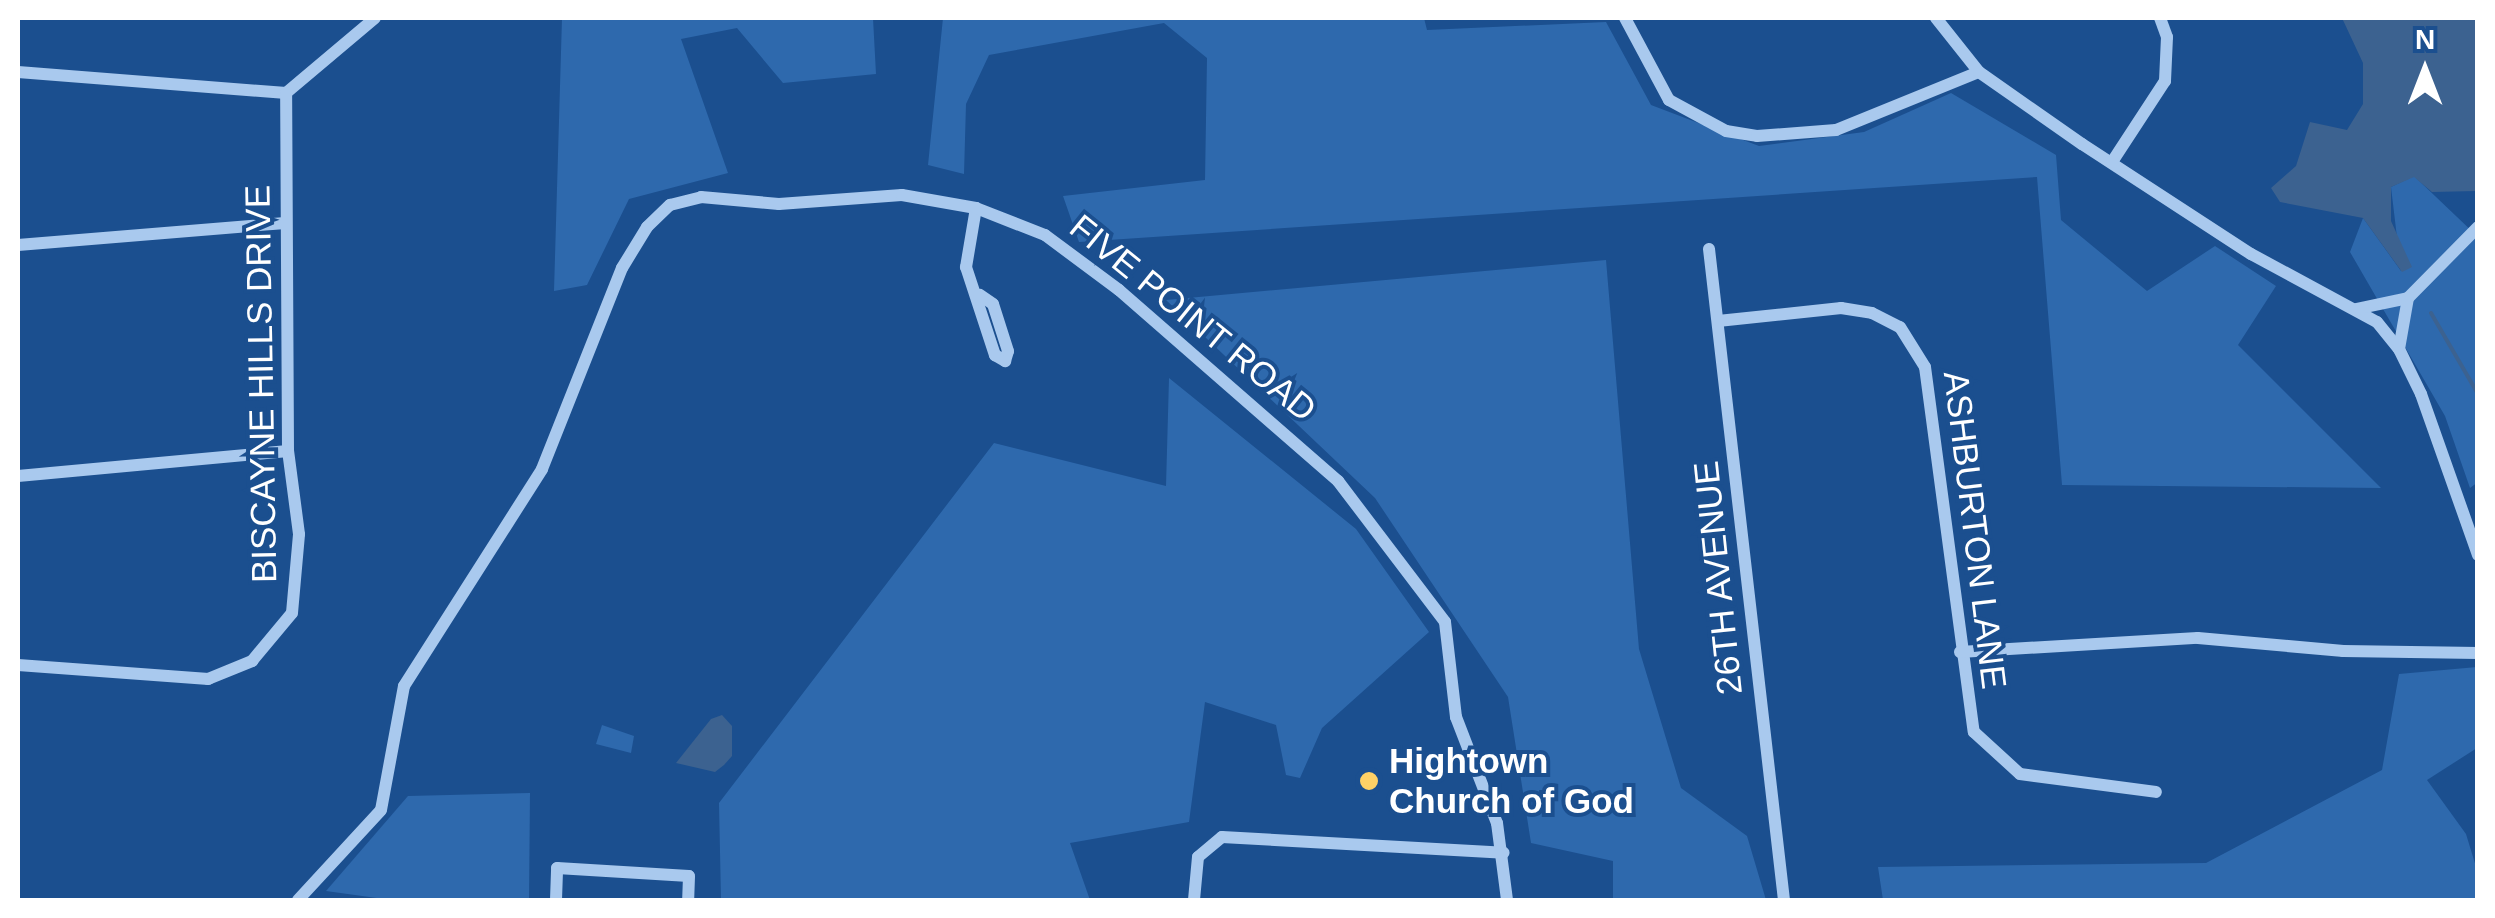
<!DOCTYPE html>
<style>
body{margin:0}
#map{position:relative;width:2495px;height:918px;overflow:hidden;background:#1b4f8f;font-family:Helvetica,sans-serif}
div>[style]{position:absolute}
.green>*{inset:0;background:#2e69ad}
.water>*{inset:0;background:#3c6290}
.stream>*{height:4px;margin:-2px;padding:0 2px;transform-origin:2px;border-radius:2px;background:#3c6290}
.minor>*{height:12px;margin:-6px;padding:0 6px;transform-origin:6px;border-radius:6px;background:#a9c9ee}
.dots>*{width:28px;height:28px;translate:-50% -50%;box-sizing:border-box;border:5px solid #1b4f8f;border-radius:50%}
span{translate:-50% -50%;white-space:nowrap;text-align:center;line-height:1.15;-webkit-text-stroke:8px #1b4f8f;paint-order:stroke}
.street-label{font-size:35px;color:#fff}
.poi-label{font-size:35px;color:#fff;font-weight:700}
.left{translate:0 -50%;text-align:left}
.frame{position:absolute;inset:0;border:20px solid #fff;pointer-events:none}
.north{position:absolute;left:2375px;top:20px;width:100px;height:100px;-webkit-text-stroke:8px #1b4f8f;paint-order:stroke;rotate:0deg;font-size:28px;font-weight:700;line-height:40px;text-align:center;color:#fff}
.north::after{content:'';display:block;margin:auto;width:35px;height:45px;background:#fff;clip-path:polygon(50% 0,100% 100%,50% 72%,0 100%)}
</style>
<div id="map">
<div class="green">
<div style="clip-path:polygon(562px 18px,873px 18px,876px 74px,783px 83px,737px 28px,681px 39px,728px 173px,629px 199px,587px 285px,554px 291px)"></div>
<div style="clip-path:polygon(943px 18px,1424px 18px,1427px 30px,1606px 22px,1651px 105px,1759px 146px,1864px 132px,1951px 93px,2056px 155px,2061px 220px,2147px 291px,2215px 246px,2276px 286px,2238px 345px,2381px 488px,2062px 485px,2037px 177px,1079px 242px,1063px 196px,1205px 180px,1207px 58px,1164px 23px,989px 55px,966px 104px,964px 174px,928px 165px)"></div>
<div style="clip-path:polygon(2414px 176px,2477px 236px,2478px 482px,2470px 488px,2445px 416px,2350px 252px,2363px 218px,2401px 271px,2391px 187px)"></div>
<div style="clip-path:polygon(1606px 260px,1639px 649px,1681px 788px,1747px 836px,1766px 900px,1613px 900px,1613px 861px,1531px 843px,1508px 697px,1375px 498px,1166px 300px)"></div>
<div style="clip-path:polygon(1169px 378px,1356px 529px,1429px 632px,1322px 728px,1300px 778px,1286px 775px,1276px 725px,1205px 702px,1189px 822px,1070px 843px,1090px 900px,721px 900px,719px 803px,994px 443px,1166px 486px)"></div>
<div style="clip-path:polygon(2477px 667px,2477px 748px,2427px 780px,2466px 834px,2477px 870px,2477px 900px,1883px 900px,1878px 867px,2206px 863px,2382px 770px,2399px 674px)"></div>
<div style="clip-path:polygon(602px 725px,634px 736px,631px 753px,596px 744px)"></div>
<div style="clip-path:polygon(530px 793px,529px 900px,391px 900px,326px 891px,408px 796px)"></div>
</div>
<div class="water">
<div style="clip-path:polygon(2342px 18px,2477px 18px,2477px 191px,2432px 192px,2414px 177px,2391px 187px,2391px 221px,2412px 267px,2402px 272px,2363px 218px,2280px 202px,2271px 188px,2296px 166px,2310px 122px,2347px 130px,2363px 104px,2363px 63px)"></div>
<div style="clip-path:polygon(722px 715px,732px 726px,732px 756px,724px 765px,715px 772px,676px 763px,711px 719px)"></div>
</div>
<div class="stream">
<div style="left:2431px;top:313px;width:94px;rotate:59.9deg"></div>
</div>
<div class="minor">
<div style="left:1625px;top:18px;width:93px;rotate:61.8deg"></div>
<div style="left:1669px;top:100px;width:65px;rotate:28.5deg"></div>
<div style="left:1726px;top:131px;width:31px;rotate:9deg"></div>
<div style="left:1757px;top:136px;width:79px;rotate:-4.3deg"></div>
<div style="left:1836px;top:130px;width:154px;rotate:-22.1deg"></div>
<div style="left:1936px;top:18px;width:69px;rotate:51.5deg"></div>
<div style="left:1979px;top:72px;width:126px;rotate:35deg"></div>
<div style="left:2082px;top:144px;width:202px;rotate:33.1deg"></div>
<div style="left:2251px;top:254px;width:143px;rotate:28.4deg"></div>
<div style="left:2377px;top:322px;width:35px;rotate:51deg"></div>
<div style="left:2399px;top:349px;width:50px;rotate:63.9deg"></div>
<div style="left:2421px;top:394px;width:171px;rotate:70.5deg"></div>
<div style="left:18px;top:72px;width:269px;rotate:4.5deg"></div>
<div style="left:286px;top:93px;width:116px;rotate:-40.1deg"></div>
<div style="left:2112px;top:162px;width:97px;rotate:-56.8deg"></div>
<div style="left:2165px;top:81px;width:44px;rotate:-87.4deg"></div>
<div style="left:2167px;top:37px;width:20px;rotate:-110deg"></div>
<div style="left:976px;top:208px;width:60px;rotate:99.6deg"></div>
<div style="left:966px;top:267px;width:93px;rotate:71.8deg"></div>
<div style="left:995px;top:355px;width:12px;rotate:31deg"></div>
<div style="left:1005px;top:361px;width:10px;rotate:-73deg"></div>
<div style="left:1008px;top:351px;width:49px;rotate:-107.7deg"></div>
<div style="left:993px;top:304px;width:16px;rotate:-145deg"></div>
<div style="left:18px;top:245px;width:268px;rotate:-4.7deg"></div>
<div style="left:1709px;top:249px;width:655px;rotate:83.43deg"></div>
<div style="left:2356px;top:309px;width:53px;rotate:-11.9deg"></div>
<div style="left:2408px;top:298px;width:100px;rotate:-45.4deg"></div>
<div style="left:1718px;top:321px;width:124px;rotate:-6deg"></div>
<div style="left:1841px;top:308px;width:31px;rotate:9deg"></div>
<div style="left:1872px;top:313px;width:31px;rotate:27deg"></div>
<div style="left:1900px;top:327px;width:47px;rotate:58deg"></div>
<div style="left:1925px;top:367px;width:368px;rotate:82.4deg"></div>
<div style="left:1974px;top:732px;width:62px;rotate:42.4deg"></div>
<div style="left:2020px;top:774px;width:137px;rotate:7.5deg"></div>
<div style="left:2399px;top:349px;width:52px;rotate:-80deg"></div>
<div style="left:18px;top:476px;width:271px;rotate:-5.3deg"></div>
<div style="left:1960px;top:652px;width:238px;rotate:-3.4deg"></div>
<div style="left:2198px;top:638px;width:146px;rotate:5.1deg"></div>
<div style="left:2343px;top:651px;width:135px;rotate:0.8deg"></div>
<div style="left:18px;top:665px;width:191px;rotate:4.2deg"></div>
<div style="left:208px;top:679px;width:48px;rotate:-22.2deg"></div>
<div style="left:252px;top:661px;width:62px;rotate:-50.2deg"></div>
<div style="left:292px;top:613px;width:79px;rotate:-84.9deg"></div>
<div style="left:299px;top:534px;width:84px;rotate:-97.5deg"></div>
<div style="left:288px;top:451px;width:358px;rotate:-90.3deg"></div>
<div style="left:298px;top:900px;width:122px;rotate:-47.3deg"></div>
<div style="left:381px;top:810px;width:126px;rotate:-79.5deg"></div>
<div style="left:404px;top:686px;width:257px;rotate:-57.5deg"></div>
<div style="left:542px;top:469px;width:216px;rotate:-68.3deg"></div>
<div style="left:622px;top:268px;width:48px;rotate:-58.6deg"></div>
<div style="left:647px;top:227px;width:32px;rotate:-44deg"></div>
<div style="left:670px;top:205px;width:32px;rotate:-14deg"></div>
<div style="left:701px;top:197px;width:78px;rotate:5.1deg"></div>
<div style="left:779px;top:204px;width:123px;rotate:-4.2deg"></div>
<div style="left:902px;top:195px;width:75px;rotate:10deg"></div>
<div style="left:976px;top:208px;width:74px;rotate:21.4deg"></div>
<div style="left:1045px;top:235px;width:92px;rotate:36.6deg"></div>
<div style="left:1119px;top:290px;width:291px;rotate:41.1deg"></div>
<div style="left:1338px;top:481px;width:177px;rotate:52.8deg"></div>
<div style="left:1445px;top:622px;width:96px;rotate:83.4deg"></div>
<div style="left:1456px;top:717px;width:114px;rotate:68.9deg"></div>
<div style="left:1497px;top:823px;width:78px;rotate:82.6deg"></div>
<div style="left:556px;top:900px;width:32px;rotate:-88deg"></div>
<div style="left:557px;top:868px;width:132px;rotate:3.5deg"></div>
<div style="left:689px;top:876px;width:24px;rotate:92deg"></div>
<div style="left:1194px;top:900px;width:43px;rotate:-84.7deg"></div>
<div style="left:1198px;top:857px;width:31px;rotate:-40deg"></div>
<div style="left:1222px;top:837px;width:282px;rotate:3.2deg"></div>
</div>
<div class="dots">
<div style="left:1369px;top:781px;background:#ffd166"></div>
</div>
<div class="street-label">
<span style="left:1193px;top:318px;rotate:39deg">FIVE POINT ROAD</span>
<span style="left:261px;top:384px;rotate:-91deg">BISCAYNE HILLS DRIVE</span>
<span style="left:1975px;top:530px;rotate:83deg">ASHBURTON LANE</span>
<span style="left:1718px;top:578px;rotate:-96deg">26TH AVENUE</span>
</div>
<div class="poi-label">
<span class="left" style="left:1389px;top:781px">Hightown<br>Church of God</span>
</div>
<div class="frame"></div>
<div class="north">N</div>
</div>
